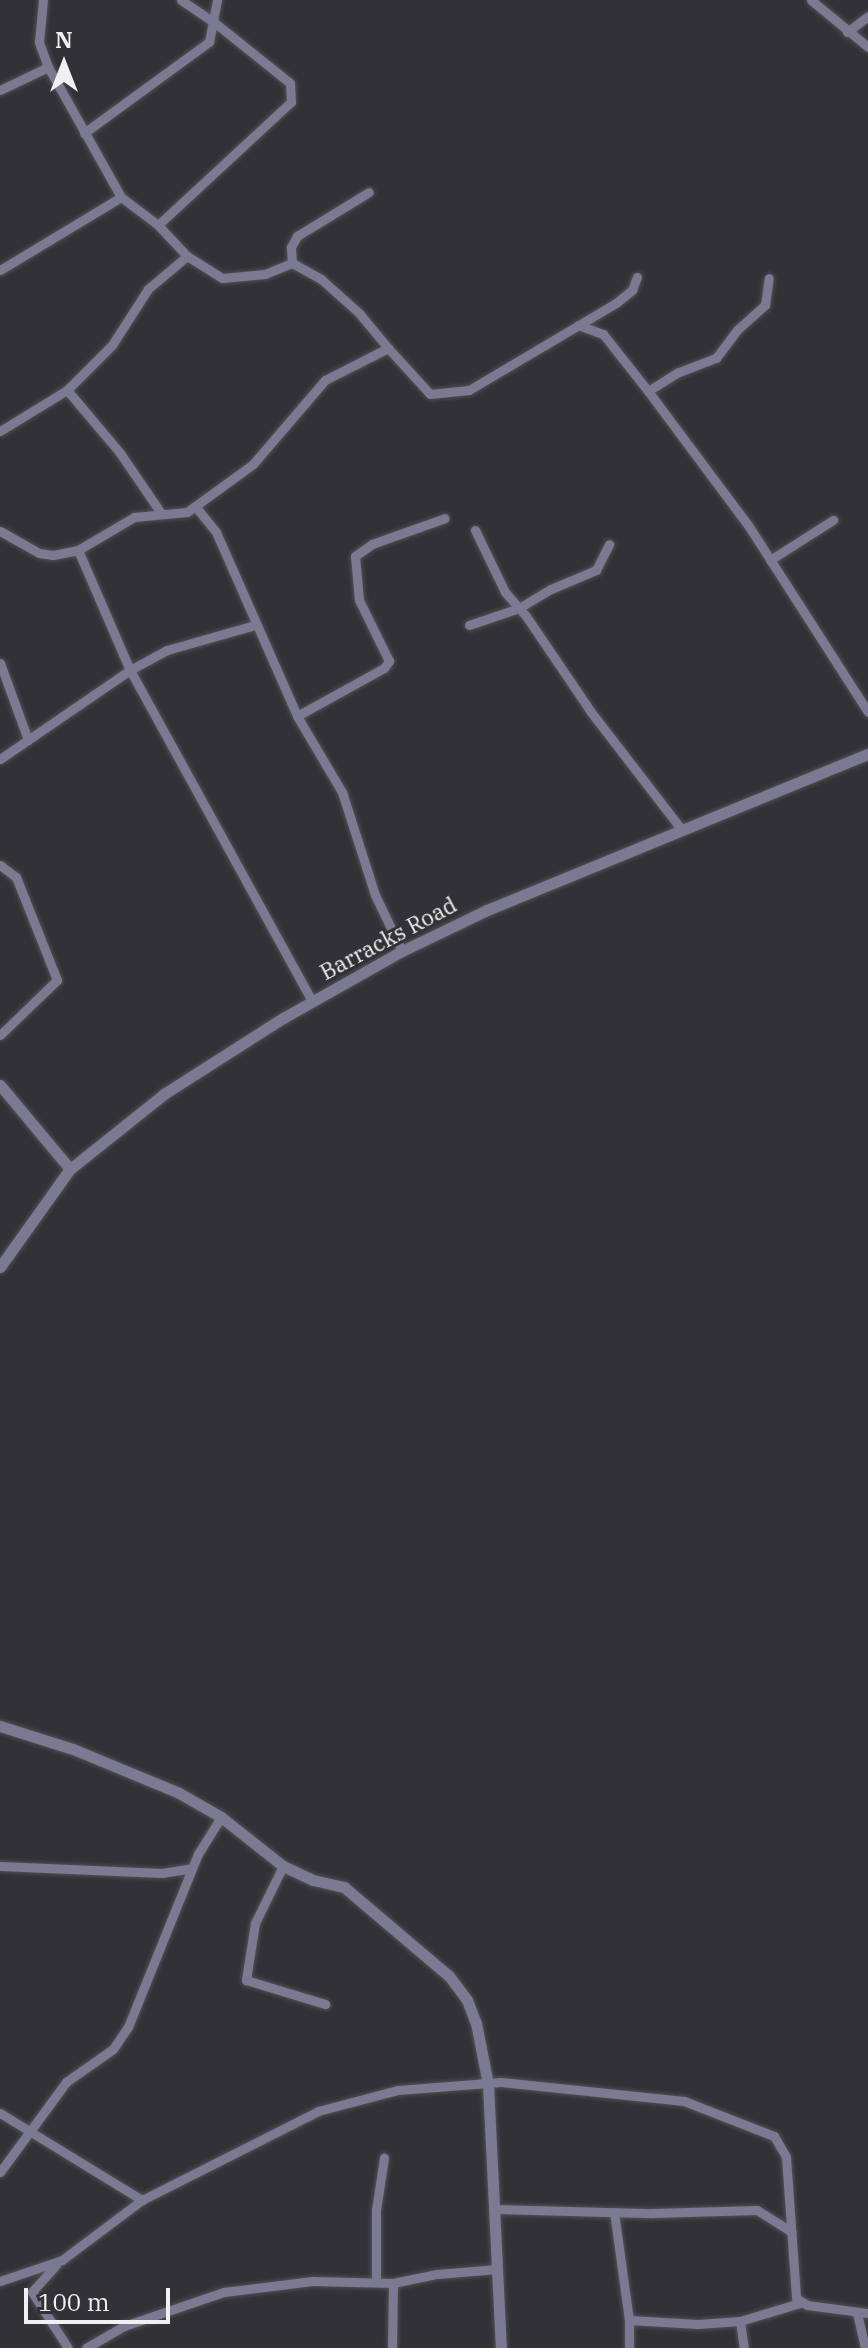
<!DOCTYPE html>
<style>
body{margin:0}
#map{position:relative;width:868px;height:2348px;overflow:hidden;background:#323136;font-family:"IBM Plex Serif",serif}
div>[style]{position:absolute}
.roads{filter:drop-shadow(0 0 2px #505054) drop-shadow(0 0 2px #505054)}
.minor>*{height:9px;margin:-4.5px;padding:0 4.5px;transform-origin:4.5px;border-radius:4.5px;background:#7c7992}
.tertiary>*{height:11px;margin:-5.5px;padding:0 5.5px;transform-origin:5.5px;border-radius:5.5px;background:#7c7992}
span{translate:-50% -50%;white-space:nowrap;text-align:center;line-height:1.15;-webkit-text-stroke:6px #323136;paint-order:stroke}
.street-label{font-size:22px;color:#f0f0f3}
.north{position:absolute;left:24px;top:24px;width:80px;height:80px;-webkit-text-stroke:6px #323136;paint-order:stroke;rotate:0deg;font-size:22px;font-weight:700;line-height:32px;text-align:center;color:#f0f0f3}
.north::after{content:'';display:block;margin:auto;width:28px;height:36px;background:#f0f0f3;clip-path:polygon(50% 0,100% 100%,50% 72%,0 100%)}
.scale{position:absolute;left:24px;top:2288px;width:146px;height:36px;box-sizing:border-box;border:4px solid #f0f0f3;border-top:0;padding-left:10px;font-size:24px;line-height:28px;white-space:nowrap;color:#f0f0f3;-webkit-text-stroke:6px #323136;paint-order:stroke}
</style>
<div id="map">
<div class="roads">
<div class="minor">
<div style="left:811px;top:0;width:74px;rotate:39.5deg"></div>
<div style="left:847px;top:32px;width:26px;rotate:-37deg"></div>
<div style="left:0;top:90px;width:53px;rotate:-25.6deg"></div>
<div style="left:84px;top:133px;width:155px;rotate:-36.1deg"></div>
<div style="left:209px;top:42px;width:43px;rotate:-79.2deg"></div>
<div style="left:158px;top:225px;width:181px;rotate:-42.8deg"></div>
<div style="left:291px;top:102px;width:19px;rotate:-93deg"></div>
<div style="left:290px;top:83px;width:96px;rotate:-141.3deg"></div>
<div style="left:215px;top:23px;width:41px;rotate:-145.9deg"></div>
<div style="left:292px;top:263px;width:16px;rotate:-94deg"></div>
<div style="left:291px;top:247px;width:13px;rotate:-61deg"></div>
<div style="left:297px;top:236px;width:84px;rotate:-31.4deg"></div>
<div style="left:0;top:270px;width:141px;rotate:-31.1deg"></div>
<div style="left:578px;top:325px;width:27px;rotate:20deg"></div>
<div style="left:603px;top:334px;width:73px;rotate:51.7deg"></div>
<div style="left:648px;top:391px;width:167px;rotate:53.3deg"></div>
<div style="left:748px;top:525px;width:222px;rotate:57.3deg"></div>
<div style="left:388px;top:348px;width:62px;rotate:47.6deg"></div>
<div style="left:430px;top:394px;width:39px;rotate:-6deg"></div>
<div style="left:469px;top:390px;width:171px;rotate:-30.6deg"></div>
<div style="left:616px;top:303px;width:21px;rotate:-39deg"></div>
<div style="left:632px;top:290px;width:14px;rotate:-69deg"></div>
<div style="left:67px;top:390px;width:82px;rotate:49.9deg"></div>
<div style="left:120px;top:453px;width:73px;rotate:55.7deg"></div>
<div style="left:648px;top:391px;width:36px;rotate:-32deg"></div>
<div style="left:679px;top:372px;width:40px;rotate:-21deg"></div>
<div style="left:716px;top:358px;width:35px;rotate:-53deg"></div>
<div style="left:737px;top:330px;width:38px;rotate:-42deg"></div>
<div style="left:765px;top:305px;width:27px;rotate:-82deg"></div>
<div style="left:0;top:431px;width:79px;rotate:-31.5deg"></div>
<div style="left:67px;top:390px;width:64px;rotate:-45deg"></div>
<div style="left:112px;top:345px;width:67px;rotate:-57.3deg"></div>
<div style="left:148px;top:289px;width:51px;rotate:-40.2deg"></div>
<div style="left:195px;top:506px;width:33px;rotate:51deg"></div>
<div style="left:216px;top:532px;width:201px;rotate:66.2deg"></div>
<div style="left:297px;top:716px;width:88px;rotate:59.4deg"></div>
<div style="left:342px;top:792px;width:108px;rotate:72.2deg"></div>
<div style="left:375px;top:895px;width:62px;rotate:64.3deg"></div>
<div style="left:475px;top:530px;width:69px;rotate:64.2deg"></div>
<div style="left:505px;top:592px;width:32px;rotate:49deg"></div>
<div style="left:526px;top:616px;width:116px;rotate:55.9deg"></div>
<div style="left:591px;top:712px;width:148px;rotate:52.4deg"></div>
<div style="left:0;top:531px;width:45px;rotate:29.4deg"></div>
<div style="left:39px;top:553px;width:14px;rotate:8deg"></div>
<div style="left:53px;top:555px;width:25px;rotate:-11deg"></div>
<div style="left:78px;top:550px;width:65px;rotate:-30.5deg"></div>
<div style="left:134px;top:517px;width:53px;rotate:-5.4deg"></div>
<div style="left:187px;top:512px;width:82px;rotate:-36deg"></div>
<div style="left:253px;top:464px;width:111px;rotate:-49.4deg"></div>
<div style="left:325px;top:380px;width:71px;rotate:-26.9deg"></div>
<div style="left:388px;top:348px;width:45px;rotate:-129.6deg"></div>
<div style="left:359px;top:313px;width:51px;rotate:-138.2deg"></div>
<div style="left:321px;top:279px;width:33px;rotate:-151deg"></div>
<div style="left:292px;top:263px;width:29px;rotate:158deg"></div>
<div style="left:265px;top:274px;width:43px;rotate:174.7deg"></div>
<div style="left:222px;top:278px;width:41px;rotate:-147.8deg"></div>
<div style="left:187px;top:256px;width:42px;rotate:-133.1deg"></div>
<div style="left:158px;top:225px;width:46px;rotate:-142.9deg"></div>
<div style="left:121px;top:197px;width:149px;rotate:-119.3deg"></div>
<div style="left:48px;top:67px;width:27px;rotate:-110deg"></div>
<div style="left:39px;top:42px;width:42px;rotate:-84.6deg"></div>
<div style="left:78px;top:550px;width:131px;rotate:66.6deg"></div>
<div style="left:130px;top:670px;width:378px;rotate:61.2deg"></div>
<div style="left:770px;top:560px;width:75px;rotate:-32.4deg"></div>
<div style="left:469px;top:625px;width:53px;rotate:-18.8deg"></div>
<div style="left:519px;top:608px;width:37px;rotate:-31deg"></div>
<div style="left:551px;top:589px;width:49px;rotate:-22.9deg"></div>
<div style="left:596px;top:570px;width:29px;rotate:-63deg"></div>
<div style="left:0;top:663px;width:82px;rotate:70deg"></div>
<div style="left:297px;top:716px;width:99px;rotate:-28.9deg"></div>
<div style="left:384px;top:668px;width:9px;rotate:-54deg"></div>
<div style="left:389px;top:661px;width:68px;rotate:-116.2deg"></div>
<div style="left:359px;top:600px;width:44px;rotate:-95.2deg"></div>
<div style="left:355px;top:556px;width:21px;rotate:-35deg"></div>
<div style="left:372px;top:544px;width:77px;rotate:-19.6deg"></div>
<div style="left:0;top:759px;width:158px;rotate:-34.4deg"></div>
<div style="left:130px;top:670px;width:42px;rotate:-28.4deg"></div>
<div style="left:167px;top:650px;width:91px;rotate:-15.9deg"></div>
<div style="left:0;top:865px;width:20px;rotate:37deg"></div>
<div style="left:16px;top:877px;width:111px;rotate:68.3deg"></div>
<div style="left:57px;top:980px;width:79px;rotate:136deg"></div>
<div style="left:0;top:1866px;width:162px;rotate:2.5deg"></div>
<div style="left:162px;top:1873px;width:30px;rotate:-9deg"></div>
<div style="left:283px;top:1866px;width:64px;rotate:116.2deg"></div>
<div style="left:255px;top:1923px;width:58px;rotate:99deg"></div>
<div style="left:246px;top:1980px;width:83px;rotate:16.9deg"></div>
<div style="left:0;top:2113px;width:167px;rotate:31.5deg"></div>
<div style="left:0;top:2172px;width:112px;rotate:-53.7deg"></div>
<div style="left:66px;top:2082px;width:57px;rotate:-35.1deg"></div>
<div style="left:113px;top:2049px;width:27px;rotate:-56deg"></div>
<div style="left:128px;top:2027px;width:187px;rotate:-68deg"></div>
<div style="left:198px;top:1854px;width:44px;rotate:-58.1deg"></div>
<div style="left:495px;top:2209px;width:158px;rotate:1.5deg"></div>
<div style="left:653px;top:2213px;width:104px;rotate:-1.7deg"></div>
<div style="left:757px;top:2210px;width:41px;rotate:32.2deg"></div>
<div style="left:614px;top:2212px;width:109px;rotate:82.1deg"></div>
<div style="left:629px;top:2320px;width:28px;rotate:90deg"></div>
<div style="left:56px;top:2265px;width:36px;rotate:132deg"></div>
<div style="left:32px;top:2292px;width:67px;rotate:57.3deg"></div>
<div style="left:0;top:2281px;width:65px;rotate:-18.7deg"></div>
<div style="left:62px;top:2260px;width:100px;rotate:-36.9deg"></div>
<div style="left:142px;top:2200px;width:197px;rotate:-26.8deg"></div>
<div style="left:318px;top:2111px;width:83px;rotate:-14.7deg"></div>
<div style="left:398px;top:2090px;width:103px;rotate:-4.4deg"></div>
<div style="left:501px;top:2082px;width:184px;rotate:5.9deg"></div>
<div style="left:684px;top:2101px;width:97px;rotate:21.3deg"></div>
<div style="left:774px;top:2136px;width:24px;rotate:60deg"></div>
<div style="left:786px;top:2157px;width:141px;rotate:85.9deg"></div>
<div style="left:796px;top:2298px;width:13px;rotate:32deg"></div>
<div style="left:807px;top:2305px;width:62px;rotate:7.5deg"></div>
<div style="left:376px;top:2282px;width:72px;rotate:-90deg"></div>
<div style="left:376px;top:2210px;width:53px;rotate:-81.3deg"></div>
<div style="left:857px;top:2313px;width:36px;rotate:77deg"></div>
<div style="left:629px;top:2320px;width:69px;rotate:3.3deg"></div>
<div style="left:698px;top:2324px;width:42px;rotate:-4.1deg"></div>
<div style="left:740px;top:2321px;width:63px;rotate:-16.7deg"></div>
<div style="left:740px;top:2321px;width:27px;rotate:82deg"></div>
<div style="left:86px;top:2348px;width:44px;rotate:-30.1deg"></div>
<div style="left:124px;top:2326px;width:106px;rotate:-18.8deg"></div>
<div style="left:224px;top:2292px;width:89px;rotate:-7.1deg"></div>
<div style="left:312px;top:2281px;width:81px;rotate:1.4deg"></div>
<div style="left:393px;top:2283px;width:45px;rotate:-11.6deg"></div>
<div style="left:437px;top:2274px;width:61px;rotate:-4.7deg"></div>
<div style="left:392px;top:2348px;width:65px;rotate:-89.1deg"></div>
</div>
<div class="tertiary">
<div style="left:0;top:1085px;width:109px;rotate:50.2deg"></div>
<div style="left:0;top:1267px;width:120px;rotate:-54.5deg"></div>
<div style="left:70px;top:1169px;width:120px;rotate:-38.6deg"></div>
<div style="left:164px;top:1094px;width:141px;rotate:-32.6deg"></div>
<div style="left:283px;top:1018px;width:137px;rotate:-29.4deg"></div>
<div style="left:402px;top:951px;width:94px;rotate:-25.8deg"></div>
<div style="left:487px;top:910px;width:412px;rotate:-22.3deg"></div>
<div style="left:0;top:1726px;width:77px;rotate:17.5deg"></div>
<div style="left:73px;top:1749px;width:115px;rotate:22.5deg"></div>
<div style="left:179px;top:1793px;width:48px;rotate:29.7deg"></div>
<div style="left:221px;top:1817px;width:79px;rotate:38.3deg"></div>
<div style="left:283px;top:1866px;width:33px;rotate:25deg"></div>
<div style="left:313px;top:1880px;width:32px;rotate:13deg"></div>
<div style="left:344px;top:1887px;width:138px;rotate:40.3deg"></div>
<div style="left:449px;top:1976px;width:30px;rotate:53deg"></div>
<div style="left:467px;top:2000px;width:25px;rotate:69deg"></div>
<div style="left:476px;top:2023px;width:62px;rotate:78.9deg"></div>
<div style="left:488px;top:2084px;width:264px;rotate:87.2deg"></div>
</div>
</div>
<div class="street-label">
<span style="left:388px;top:938px;rotate:-28deg">Barracks Road</span>
</div>
<div class="north">N</div>
<div class="scale">100 m</div>
</div>
